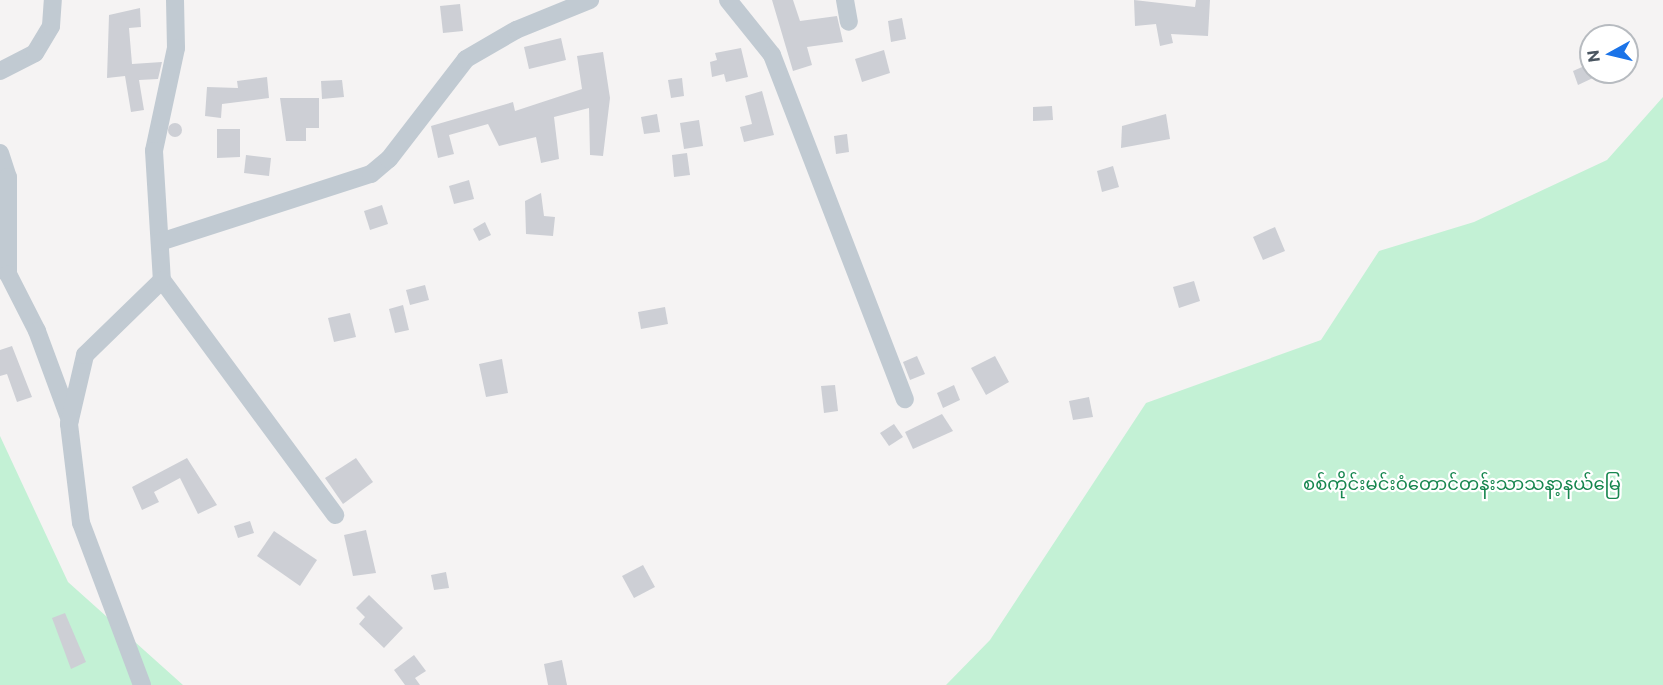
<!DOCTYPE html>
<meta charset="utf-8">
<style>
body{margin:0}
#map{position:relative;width:1663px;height:685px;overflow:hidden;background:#f5f3f3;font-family:Commissioner,"Noto Sans Myanmar",sans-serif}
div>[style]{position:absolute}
.green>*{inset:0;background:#c3f1d5}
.building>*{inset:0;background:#cdcfd5}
.round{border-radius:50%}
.street>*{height:18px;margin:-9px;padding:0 9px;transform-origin:9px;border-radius:9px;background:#c1cad2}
span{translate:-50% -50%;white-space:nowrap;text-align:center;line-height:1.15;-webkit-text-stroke:4.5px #fff;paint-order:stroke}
.park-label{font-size:18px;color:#17864f}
.north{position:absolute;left:1579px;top:24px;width:60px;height:60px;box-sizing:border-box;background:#fff;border:2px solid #b7bbc0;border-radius:50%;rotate:262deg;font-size:16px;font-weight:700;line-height:24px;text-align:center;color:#4a5661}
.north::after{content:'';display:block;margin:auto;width:21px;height:27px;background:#1a73e8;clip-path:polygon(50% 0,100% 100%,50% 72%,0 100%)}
</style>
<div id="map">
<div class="green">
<div style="clip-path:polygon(1663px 97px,1663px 685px,946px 685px,990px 640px,1146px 403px,1321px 340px,1379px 251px,1474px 222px,1607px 160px)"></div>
<div style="clip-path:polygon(0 436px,68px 582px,183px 685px,0 685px)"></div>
</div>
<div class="building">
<div style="clip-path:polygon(772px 0,793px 0,800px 21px,837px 16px,843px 42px,807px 47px,812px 65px,793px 71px)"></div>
<div style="clip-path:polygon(1134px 0,1195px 7px,1196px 0,1210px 0,1208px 36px,1171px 34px,1173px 43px,1160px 46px,1156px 24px,1135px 26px)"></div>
<div style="clip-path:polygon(460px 4px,463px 31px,443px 33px,440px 6px)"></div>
<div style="clip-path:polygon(140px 8px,141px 27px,129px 28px,132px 64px,162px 62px,158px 79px,139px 80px,144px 110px,131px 112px,125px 76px,107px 78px,109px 15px)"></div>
<div style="clip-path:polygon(902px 18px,906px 39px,891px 42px,888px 21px)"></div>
<div style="clip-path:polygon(561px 38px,566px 60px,529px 69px,524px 47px)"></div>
<div style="clip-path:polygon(741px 48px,748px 77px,726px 82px,724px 74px,712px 77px,710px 62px,717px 60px,715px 53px)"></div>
<div style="clip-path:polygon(884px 50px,890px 73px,862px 82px,855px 59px)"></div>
<div style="clip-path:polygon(603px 52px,610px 98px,603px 156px,590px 155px,589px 108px,554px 117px,559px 159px,541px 163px,536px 137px,499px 146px,488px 124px,449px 135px,454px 154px,438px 158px,431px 126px,513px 102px,515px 111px,582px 89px,577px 56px)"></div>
<div style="clip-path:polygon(1589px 64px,1595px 77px,1578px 85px,1573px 71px)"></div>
<div style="clip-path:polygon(267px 77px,269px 98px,222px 104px,221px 118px,205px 116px,207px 87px,238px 88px,237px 81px)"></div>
<div style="clip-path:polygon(682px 78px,684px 96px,671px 98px,668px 80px)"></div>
<div style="clip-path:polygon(342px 80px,344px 97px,322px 99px,321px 81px)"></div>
<div style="clip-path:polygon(762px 91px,774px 135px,744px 142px,740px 127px,752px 124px,745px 96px)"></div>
<div style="clip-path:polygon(280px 98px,319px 98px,319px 128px,306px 128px,306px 141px,286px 141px)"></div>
<div style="clip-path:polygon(1052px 106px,1053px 120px,1033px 121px,1033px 107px)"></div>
<div style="clip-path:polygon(657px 114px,660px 132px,644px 134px,641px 117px)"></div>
<div style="clip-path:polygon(1166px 114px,1170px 139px,1121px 148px,1122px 126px)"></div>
<div style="clip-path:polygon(699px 120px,703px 146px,684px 149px,680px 123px)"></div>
<div class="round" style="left:168px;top:123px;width:14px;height:14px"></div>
<div style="clip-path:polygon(217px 129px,240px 129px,240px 157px,217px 158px)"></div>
<div style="clip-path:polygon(847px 134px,849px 152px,836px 154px,834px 136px)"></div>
<div style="clip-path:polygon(687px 153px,690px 175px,674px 177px,672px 155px)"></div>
<div style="clip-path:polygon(246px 155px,271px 158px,269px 176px,244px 173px)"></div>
<div style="clip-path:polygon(1113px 166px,1119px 187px,1102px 192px,1097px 171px)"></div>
<div style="clip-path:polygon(469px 180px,474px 199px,454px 204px,449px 186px)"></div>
<div style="clip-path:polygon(541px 193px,544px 216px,555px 217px,553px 236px,526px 234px,525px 201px)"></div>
<div style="clip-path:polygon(382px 205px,388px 224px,370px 230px,364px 211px)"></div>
<div style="clip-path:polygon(485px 222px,491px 235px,479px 241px,473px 229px)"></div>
<div style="clip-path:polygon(1275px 227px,1285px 251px,1263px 260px,1253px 237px)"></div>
<div style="clip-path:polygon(1194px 281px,1200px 301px,1179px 308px,1173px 287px)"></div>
<div style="clip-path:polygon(425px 285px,429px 300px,410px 305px,406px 290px)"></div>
<div style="clip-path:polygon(403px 305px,409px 330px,395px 333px,389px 309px)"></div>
<div style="clip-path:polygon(665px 307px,668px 324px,641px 329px,638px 312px)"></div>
<div style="clip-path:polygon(350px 313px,356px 337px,334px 342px,328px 318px)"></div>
<div style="clip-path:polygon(12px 346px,32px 397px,17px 402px,7px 374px,0 376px,0 350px)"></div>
<div style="clip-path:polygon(917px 356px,925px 374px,910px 380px,903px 362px)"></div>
<div style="clip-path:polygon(995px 356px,1009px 382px,986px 395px,971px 368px)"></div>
<div style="clip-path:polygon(502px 359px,508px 393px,486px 397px,479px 364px)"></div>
<div style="clip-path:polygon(835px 385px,838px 411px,824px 413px,821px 386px)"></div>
<div style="clip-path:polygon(954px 385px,960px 400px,943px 408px,937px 393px)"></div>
<div style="clip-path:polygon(1089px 397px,1093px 417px,1073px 420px,1069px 401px)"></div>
<div style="clip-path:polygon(942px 414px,953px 431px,913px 449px,905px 432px)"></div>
<div style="clip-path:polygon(894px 424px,903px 437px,889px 446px,880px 433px)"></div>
<div style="clip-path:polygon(187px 458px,217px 505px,198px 514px,180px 478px,154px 492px,159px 502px,142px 510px,132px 487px)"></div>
<div style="clip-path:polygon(356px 458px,373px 482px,343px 504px,325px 478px)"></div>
<div style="clip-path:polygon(250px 521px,254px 533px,238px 538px,234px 526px)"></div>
<div style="clip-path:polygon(366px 530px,376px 573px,353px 576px,344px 535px)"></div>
<div style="clip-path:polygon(274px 531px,317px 560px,300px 586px,257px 556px)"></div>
<div style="clip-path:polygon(643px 565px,655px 587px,634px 598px,622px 576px)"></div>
<div style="clip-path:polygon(446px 572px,449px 588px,434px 590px,431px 575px)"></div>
<div style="clip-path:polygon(369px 595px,403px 628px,384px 648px,359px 624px,365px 617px,356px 608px)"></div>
<div style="clip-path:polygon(65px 613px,86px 662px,71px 669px,52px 618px)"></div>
<div style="clip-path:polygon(414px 655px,426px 671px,415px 678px,420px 685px,405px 685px,394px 670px)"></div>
<div style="clip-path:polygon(562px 660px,567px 685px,548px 685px,544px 664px)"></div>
</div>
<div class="street">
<div style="left:175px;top:0;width:48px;rotate:88.8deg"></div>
<div style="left:176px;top:48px;width:105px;rotate:102.1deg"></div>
<div style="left:154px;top:151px;width:129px;rotate:86.5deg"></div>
<div style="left:162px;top:280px;width:292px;rotate:53.6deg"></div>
<div style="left:728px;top:0;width:70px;rotate:51.3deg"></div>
<div style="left:772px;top:55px;width:369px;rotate:68.9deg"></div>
<div style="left:845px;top:0;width:22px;rotate:80deg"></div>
<div style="left:0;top:71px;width:39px;rotate:-27deg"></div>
<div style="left:35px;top:53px;width:31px;rotate:-59deg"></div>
<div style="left:51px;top:26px;width:26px;rotate:-86deg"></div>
<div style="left:0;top:153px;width:25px;rotate:72deg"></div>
<div style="left:8px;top:177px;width:97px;rotate:90deg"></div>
<div style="left:8px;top:274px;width:64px;rotate:63deg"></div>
<div style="left:37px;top:331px;width:95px;rotate:69.7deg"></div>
<div style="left:160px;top:242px;width:222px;rotate:-17.9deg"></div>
<div style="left:371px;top:174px;width:23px;rotate:-40deg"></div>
<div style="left:389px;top:159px;width:126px;rotate:-52.4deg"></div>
<div style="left:466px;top:59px;width:58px;rotate:-30.1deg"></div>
<div style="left:516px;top:30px;width:80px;rotate:-22.1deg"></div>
<div style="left:142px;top:685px;width:173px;rotate:-110.6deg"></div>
<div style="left:81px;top:523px;width:100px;rotate:-96.9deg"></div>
<div style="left:69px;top:424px;width:71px;rotate:-76.9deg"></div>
<div style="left:85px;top:355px;width:107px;rotate:-44.2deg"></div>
</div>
<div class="park-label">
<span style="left:1462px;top:483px">စစ်ကိုင်းမင်းဝံတောင်တန်းသာသနာ့နယ်မြေ</span>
</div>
<div class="north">N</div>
</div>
